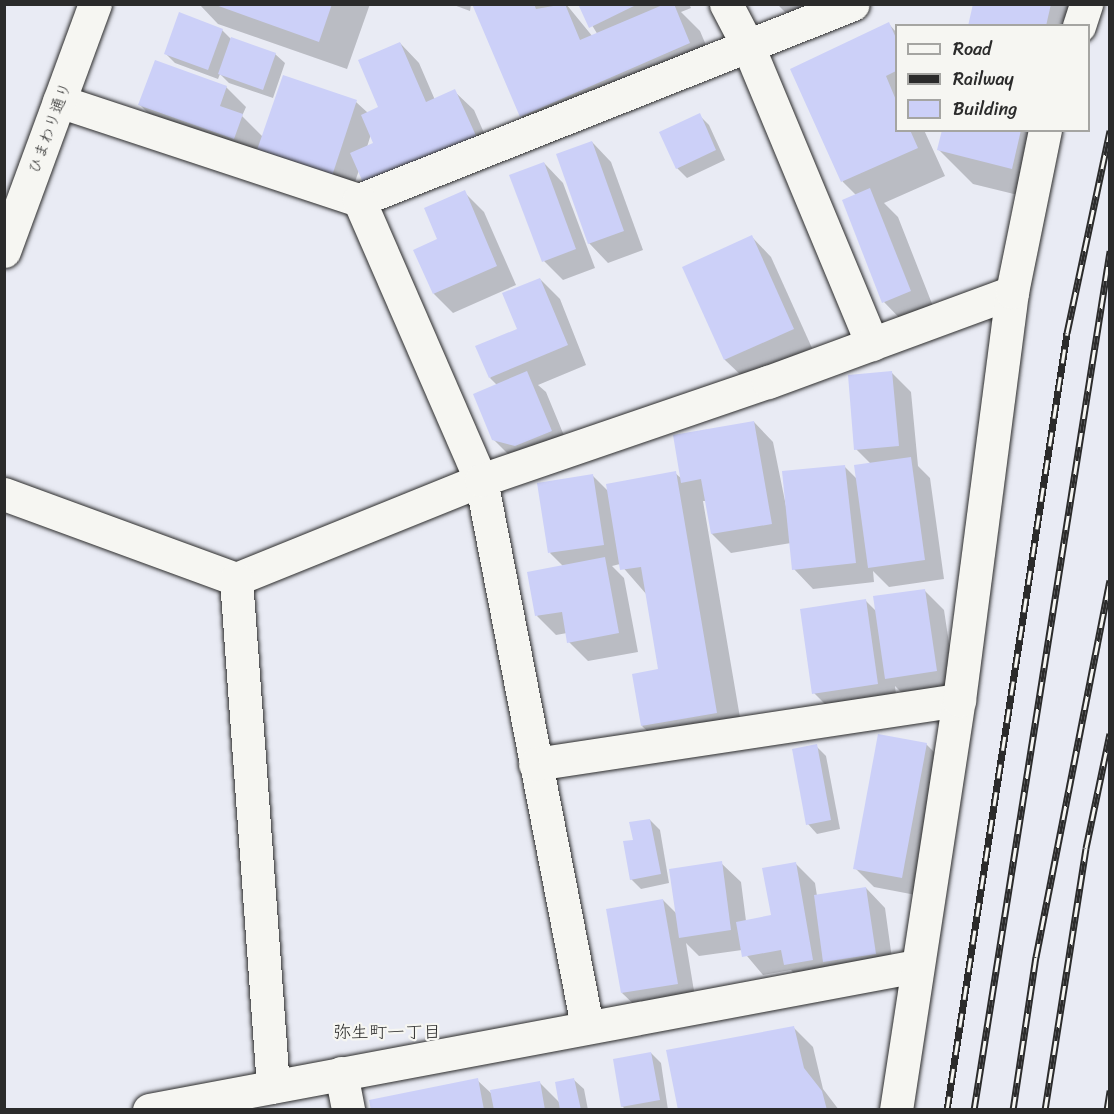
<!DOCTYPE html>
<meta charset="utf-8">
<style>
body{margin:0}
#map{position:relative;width:1114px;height:1114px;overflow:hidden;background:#e9ebf4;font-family:Sriracha,"Klee One",sans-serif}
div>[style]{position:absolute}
.shadow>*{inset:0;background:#0003}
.building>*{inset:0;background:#ccd0f8}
.roads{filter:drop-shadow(0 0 2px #2b2b2b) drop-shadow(0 0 2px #2b2b2b)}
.minor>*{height:33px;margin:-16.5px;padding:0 16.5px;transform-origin:16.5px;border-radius:16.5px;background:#f6f6f2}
.rail>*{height:7px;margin-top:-3.5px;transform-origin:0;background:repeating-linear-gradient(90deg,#f6f6f2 0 14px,#2b2b2b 0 28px);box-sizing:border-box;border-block:2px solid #2b2b2b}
span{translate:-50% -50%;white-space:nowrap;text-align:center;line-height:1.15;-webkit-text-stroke:4.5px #f6f6f2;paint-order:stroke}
.street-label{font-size:16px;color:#2b2b2b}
.neighbourhood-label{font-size:18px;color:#2b2b2b}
.frame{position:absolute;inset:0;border:6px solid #2b2b2b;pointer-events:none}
.legend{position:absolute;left:895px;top:24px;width:195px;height:108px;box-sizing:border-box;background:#f6f6f2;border:2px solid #a5a5a2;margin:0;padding:8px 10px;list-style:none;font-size:18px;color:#2b2b2b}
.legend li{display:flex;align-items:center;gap:12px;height:30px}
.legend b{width:30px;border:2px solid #a5a5a2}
</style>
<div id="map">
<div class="shadow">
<div style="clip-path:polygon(199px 4px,370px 4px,347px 69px,218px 24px)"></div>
<div style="clip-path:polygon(451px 4px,471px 4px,470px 11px)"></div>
<div style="clip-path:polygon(473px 4px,566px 4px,593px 37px,598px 35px,579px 4px,689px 4px,691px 8px,681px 12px,700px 31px,717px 71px,549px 144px,521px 116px)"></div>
<div style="clip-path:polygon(777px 4px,823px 4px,790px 17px)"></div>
<div style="clip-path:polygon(974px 4px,1088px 4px,1088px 26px,969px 26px)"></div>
<div style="clip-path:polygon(889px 24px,896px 32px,896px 130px,924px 130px,945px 176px,884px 203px,898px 217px,938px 319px,911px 330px,884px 302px,856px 195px,843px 182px,792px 69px)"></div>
<div style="clip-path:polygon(222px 30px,232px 40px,275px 54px,285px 63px,273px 98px,229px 83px,220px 74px,218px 79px,175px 63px,166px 54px)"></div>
<div style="clip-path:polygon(evenodd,400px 43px,419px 63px,435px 100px,454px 91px,474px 110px,495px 158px,359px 170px,351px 194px,262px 141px,253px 158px,159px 124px,140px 105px,226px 87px,246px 107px,242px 116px,263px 137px,356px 102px,368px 113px,380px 108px,400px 43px,371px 134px,375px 143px,367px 147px,371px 134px)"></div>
<div style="clip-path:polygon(699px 115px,709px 125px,725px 160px,687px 178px,677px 168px)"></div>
<div style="clip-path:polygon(943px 130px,1063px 130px,1046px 202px,973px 184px,939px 150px)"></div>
<div style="clip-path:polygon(592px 142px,611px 162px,643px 250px,608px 263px,589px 243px)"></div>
<div style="clip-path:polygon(544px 163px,563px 183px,595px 268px,563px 280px,544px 261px)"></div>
<div style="clip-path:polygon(464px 192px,484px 212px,516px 285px,453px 313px,434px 294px,439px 240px)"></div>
<div style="clip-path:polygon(752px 237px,771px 257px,812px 348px,745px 379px,725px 360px,684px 268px)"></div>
<div style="clip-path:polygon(540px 279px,560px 299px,586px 365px,538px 385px,546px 392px,570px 450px,513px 459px,493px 439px,497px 385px,490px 378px,519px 329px)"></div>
<div style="clip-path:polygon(892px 373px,911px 392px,918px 466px,930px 478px,944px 579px,889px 587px,873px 571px,874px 582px,813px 589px,794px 569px,791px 543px,731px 553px,712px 534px,706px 501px,703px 501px,744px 741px,670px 753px,642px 726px,659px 671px,647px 595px,620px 564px,612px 566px,624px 578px,638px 652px,588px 661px,569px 642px,567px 633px,556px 635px,537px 616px,563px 566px,550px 553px,593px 476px,609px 492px,675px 473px,682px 479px,754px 422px,773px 442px,788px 516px,844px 466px,857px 479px,871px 464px,856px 449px)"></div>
<div style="clip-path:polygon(924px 590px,944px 610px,956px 690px,906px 697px,895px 686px,897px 703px,833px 712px,814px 693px,866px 601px,877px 612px)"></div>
<div style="clip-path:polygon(926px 744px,946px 764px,921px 896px,874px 887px,855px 868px)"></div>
<div style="clip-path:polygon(816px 746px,826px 756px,840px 829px,817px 834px,808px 824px)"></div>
<div style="clip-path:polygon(650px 820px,660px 830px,669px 883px,641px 889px,631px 879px)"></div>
<div style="clip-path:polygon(721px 863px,741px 882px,746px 921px,773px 916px,795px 863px,815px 883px,817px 896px,866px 888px,885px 908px,894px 973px,844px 981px,829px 965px,831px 979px,805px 984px,791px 970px,763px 975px,742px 950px,699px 956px,686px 943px,696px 1003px,642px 1012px,622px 993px,663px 900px,677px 914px)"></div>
<div style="clip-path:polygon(794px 1028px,813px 1047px,823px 1089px,839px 1110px,679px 1110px)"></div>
<div style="clip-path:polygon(651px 1053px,661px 1063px,668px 1110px,626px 1110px,622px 1106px)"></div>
<div style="clip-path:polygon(477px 1080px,493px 1095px,540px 1083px,561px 1104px,574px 1080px,584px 1089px,588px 1110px,372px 1110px)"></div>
</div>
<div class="building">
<div style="clip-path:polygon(213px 4px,332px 4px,319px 42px)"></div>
<div style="clip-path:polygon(472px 4px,534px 4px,536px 9px,565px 4px,580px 40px,665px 4px,674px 4px,690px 43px,520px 117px)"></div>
<div style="clip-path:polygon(578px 4px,638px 4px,589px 28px)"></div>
<div style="clip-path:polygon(973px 4px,1051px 4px,1046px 26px,968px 26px)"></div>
<div style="clip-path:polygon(179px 12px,223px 29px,208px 70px,164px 54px)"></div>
<div style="clip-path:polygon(889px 22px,896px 38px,896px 71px,886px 76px,896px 100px,896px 130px,910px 130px,918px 148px,841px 182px,790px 69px)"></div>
<div style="clip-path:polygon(231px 37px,276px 53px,263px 90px,218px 74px)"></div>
<div style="clip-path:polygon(400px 42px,426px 102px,455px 89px,477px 138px,365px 187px,350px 153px,373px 143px,361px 115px,378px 107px,358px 60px)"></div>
<div style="clip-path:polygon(155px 60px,227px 86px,220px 106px,243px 114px,234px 139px,138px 105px)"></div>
<div style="clip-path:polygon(283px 75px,357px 100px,332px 176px,257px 150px)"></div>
<div style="clip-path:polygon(700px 113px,716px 150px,676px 169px,659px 132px)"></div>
<div style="clip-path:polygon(942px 130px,1021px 130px,1012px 169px,937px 150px)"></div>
<div style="clip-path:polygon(592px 141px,624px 231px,588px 244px,556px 154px)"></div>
<div style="clip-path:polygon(544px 162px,576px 249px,542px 262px,509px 175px)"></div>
<div style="clip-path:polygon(870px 188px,911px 291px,882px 303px,842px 200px)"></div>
<div style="clip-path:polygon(465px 190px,497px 266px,433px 294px,413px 250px,437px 239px,424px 208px)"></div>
<div style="clip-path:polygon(752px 235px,794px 329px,724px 360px,682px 267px)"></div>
<div style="clip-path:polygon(540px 278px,568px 345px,489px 378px,475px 346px,517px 329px,502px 293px)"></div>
<div style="clip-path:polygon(527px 371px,552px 431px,515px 446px,492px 440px,473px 394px)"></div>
<div style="clip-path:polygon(892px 371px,899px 446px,854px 450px,848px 375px)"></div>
<div style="clip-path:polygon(754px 421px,772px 524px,711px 534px,701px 479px,681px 483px,673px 435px)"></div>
<div style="clip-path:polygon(911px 457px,925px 560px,868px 568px,854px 465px)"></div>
<div style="clip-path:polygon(845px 465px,856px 563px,792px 570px,782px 471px)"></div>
<div style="clip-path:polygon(676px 471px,717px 713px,641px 726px,632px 674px,658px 669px,641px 567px,620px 570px,606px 484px)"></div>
<div style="clip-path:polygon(593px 474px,604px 545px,548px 553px,537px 483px)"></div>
<div style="clip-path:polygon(605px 557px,619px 633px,567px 643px,562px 612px,535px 616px,527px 572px)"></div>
<div style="clip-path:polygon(925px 589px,937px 671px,885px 679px,873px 596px)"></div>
<div style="clip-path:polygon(866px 599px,878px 684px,812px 694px,800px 609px)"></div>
<div style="clip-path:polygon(878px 734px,927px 743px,902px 878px,853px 869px)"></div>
<div style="clip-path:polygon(817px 744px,831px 820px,806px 825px,792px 749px)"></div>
<div style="clip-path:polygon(650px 819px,661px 874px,630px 880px,623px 841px,633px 840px,629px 822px)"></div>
<div style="clip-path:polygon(722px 861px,731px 930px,679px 938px,669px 869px)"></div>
<div style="clip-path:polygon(796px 862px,813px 960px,784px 965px,781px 950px,742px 957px,736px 922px,771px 915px,762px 868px)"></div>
<div style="clip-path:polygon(866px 887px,876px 954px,823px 962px,814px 895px)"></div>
<div style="clip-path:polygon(663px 899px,678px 984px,621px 993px,606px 909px)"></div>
<div style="clip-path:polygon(794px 1026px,804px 1068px,822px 1091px,827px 1110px,678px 1110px,666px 1050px)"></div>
<div style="clip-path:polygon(651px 1052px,660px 1100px,621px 1107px,613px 1059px)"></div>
<div style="clip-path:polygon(478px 1078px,484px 1110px,371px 1110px,369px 1100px)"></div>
<div style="clip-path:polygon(574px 1078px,581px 1110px,560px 1110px,555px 1082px)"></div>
<div style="clip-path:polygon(540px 1081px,545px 1110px,494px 1110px,490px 1090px)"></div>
</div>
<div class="roads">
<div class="minor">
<div style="left:726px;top:4px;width:47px;rotate:62.4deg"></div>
<div style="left:748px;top:46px;width:323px;rotate:67.4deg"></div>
<div style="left:1079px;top:26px;width:23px;rotate:-72deg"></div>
<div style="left:59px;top:101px;width:316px;rotate:18.3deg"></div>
<div style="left:359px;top:200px;width:531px;rotate:-21.64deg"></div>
<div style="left:359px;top:200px;width:305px;rotate:66.5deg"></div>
<div style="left:481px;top:480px;width:556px;rotate:79.01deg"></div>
<div style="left:4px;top:251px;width:263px;rotate:-69.8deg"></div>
<div style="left:4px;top:494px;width:247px;rotate:20.1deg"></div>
<div style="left:236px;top:579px;width:264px;rotate:-22deg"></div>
<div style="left:481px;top:480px;width:303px;rotate:-18.9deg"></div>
<div style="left:768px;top:382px;width:260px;rotate:-20.2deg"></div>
<div style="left:236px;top:579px;width:509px;rotate:85.83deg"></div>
<div style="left:535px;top:764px;width:429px;rotate:-8.6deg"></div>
<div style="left:341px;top:1073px;width:38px;rotate:79deg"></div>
<div style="left:149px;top:1110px;width:781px;rotate:-10.62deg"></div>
<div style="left:896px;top:1110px;width:415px;rotate:-81.3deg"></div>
<div style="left:959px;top:700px;width:411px;rotate:-82.6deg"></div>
<div style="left:1012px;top:292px;width:165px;rotate:-78.5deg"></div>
</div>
</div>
<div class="rail">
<div style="left:947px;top:1110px;width:786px;rotate:-81.22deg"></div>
<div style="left:1067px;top:333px;width:207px;rotate:-78deg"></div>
<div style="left:974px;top:1110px;width:870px;rotate:-81deg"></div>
<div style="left:1013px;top:1110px;width:155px;rotate:-81.5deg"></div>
<div style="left:1036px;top:957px;width:384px;rotate:-78.9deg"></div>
<div style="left:1045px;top:1110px;width:265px;rotate:-81.1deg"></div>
<div style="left:1086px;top:848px;width:117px;rotate:-78.2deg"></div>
<div style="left:1107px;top:1110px;width:20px;rotate:-81deg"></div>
</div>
<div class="street-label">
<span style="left:50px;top:128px;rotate:-70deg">ひまわり通り</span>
</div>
<div class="neighbourhood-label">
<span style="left:387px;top:1032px">弥生町一丁目</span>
</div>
<div class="frame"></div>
<ul class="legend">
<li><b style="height:8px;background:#f6f6f2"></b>Road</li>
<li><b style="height:8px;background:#2b2b2b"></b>Railway</li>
<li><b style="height:16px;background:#ccd0f8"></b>Building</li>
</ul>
</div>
